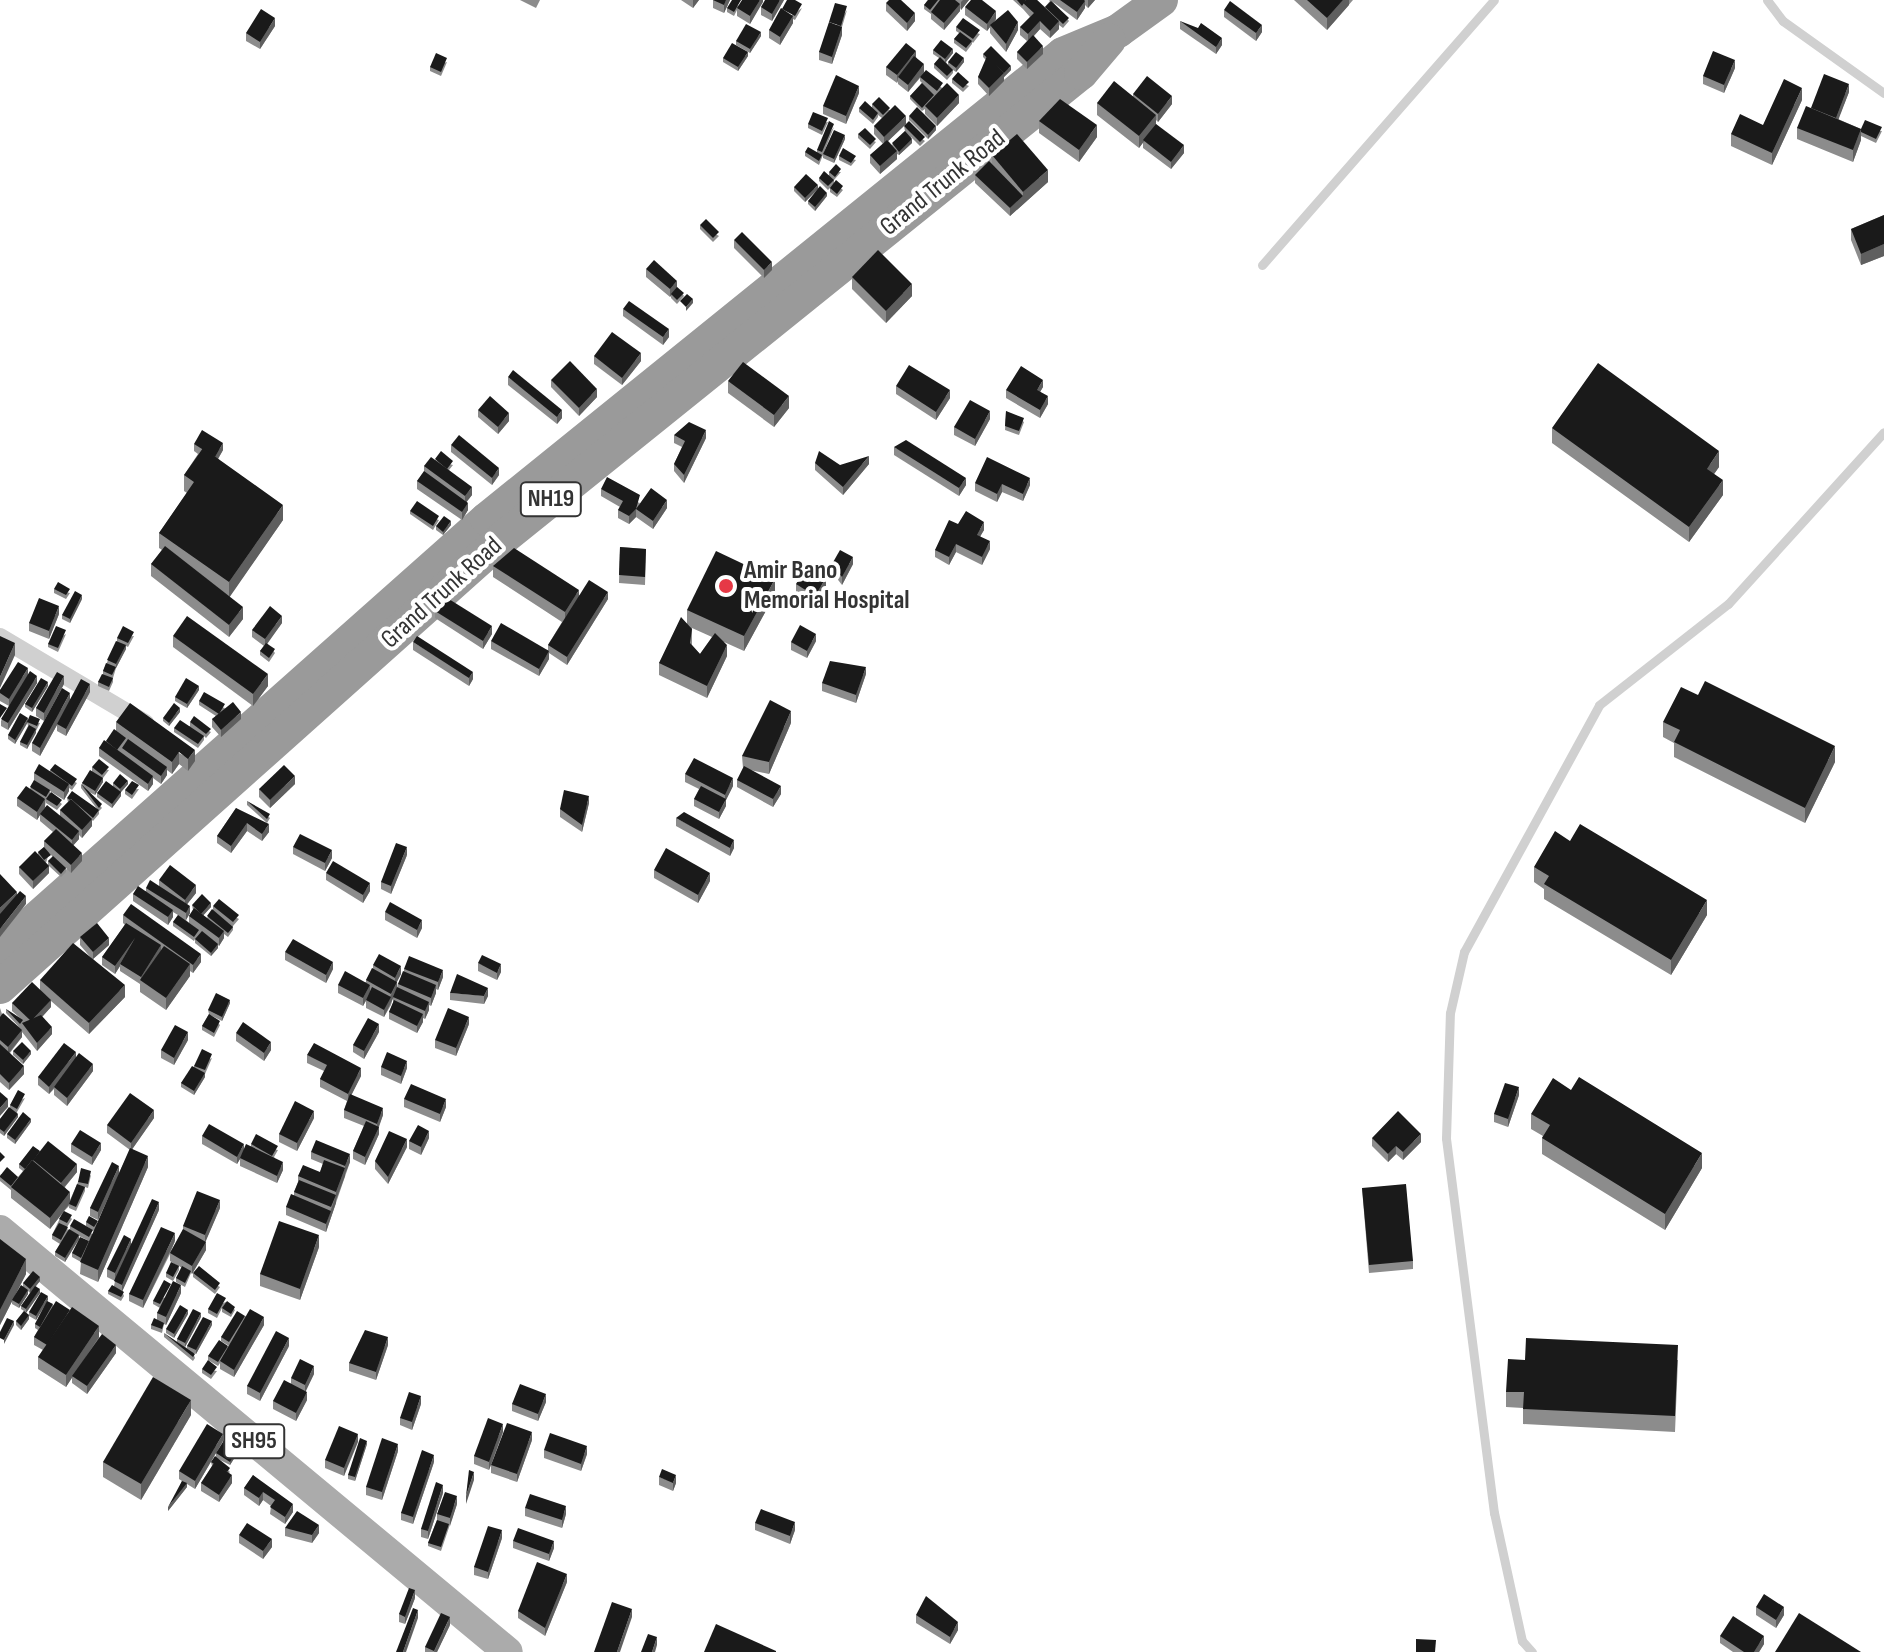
<!DOCTYPE html>
<style>
body{margin:0}
#map{position:relative;width:1884px;height:1652px;overflow:hidden;background:#fff;font-family:"Sofia Sans Condensed",sans-serif}
div>[style]{position:absolute}
.lane>*{height:9px;margin:-4.5px;padding:0 4.5px;transform-origin:4.5px;border-radius:4.5px;background:#d0d0d0}
.street>*{height:18px;margin:-9px;padding:0 9px;transform-origin:9px;border-radius:9px;background:#d0d0d0}
.primary>*{height:30px;margin:-15px;padding:0 15px;transform-origin:15px;border-radius:15px;background:#ababab}
.highway>*{height:34px;margin:-17px;padding:0 17px;transform-origin:17px;border-radius:17px;background:#9a9a9a}
.wall>*{inset:0;background:#8c8c8c}
.shaded-wall>*{inset:0;background:#5f5f5f}
.building>*{inset:0;background:#1a1a1a}
.dots>*{width:22px;height:22px;translate:-50% -50%;box-sizing:border-box;border:4px solid #fff;border-radius:50%}
span{translate:-50% -50%;white-space:nowrap;text-align:center;line-height:1.15;-webkit-text-stroke:8px #fff;paint-order:stroke}
.shield-label span{padding:2px 6px;background:#fff;border:2px solid;border-radius:6px;-webkit-text-stroke-width:0}
.shield-label{font-size:24px;color:#333;font-weight:700}
.street-label{font-size:26px;color:#333}
.poi-label{font-size:26px;color:#333;font-weight:700}
.left{translate:0 -50%;text-align:left}
</style>
<div id="map">
<div class="lane">
<div style="left:1767px;top:0;width:26px;rotate:53deg"></div>
<div style="left:1783px;top:21px;width:124px;rotate:35.5deg"></div>
<div style="left:1262px;top:265px;width:352px;rotate:-48.8deg"></div>
<div style="left:1532px;top:1652px;width:15px;rotate:-132deg"></div>
<div style="left:1522px;top:1641px;width:131px;rotate:-102.3deg"></div>
<div style="left:1494px;top:1513px;width:378px;rotate:-97.3deg"></div>
<div style="left:1446px;top:1138px;width:125px;rotate:-88.2deg"></div>
<div style="left:1450px;top:1013px;width:63px;rotate:-77.1deg"></div>
<div style="left:1464px;top:952px;width:281px;rotate:-61.3deg"></div>
<div style="left:1599px;top:705px;width:164px;rotate:-38.1deg"></div>
<div style="left:1728px;top:604px;width:232px;rotate:-47.8deg"></div>
</div>
<div class="street">
<div style="left:0;top:637px;width:169px;rotate:30.7deg"></div>
</div>
<div class="primary">
<div style="left:0;top:1230px;width:660px;rotate:39.72deg"></div>
</div>
<div class="highway">
<div style="left:0;top:951px;width:651px;rotate:-41.58deg"></div>
<div style="left:487px;top:519px;width:740px;rotate:-38.91deg"></div>
<div style="left:1063px;top:54px;width:60px;rotate:-22.7deg"></div>
<div style="left:1118px;top:31px;width:53px;rotate:-35.8deg"></div>
<div style="left:0;top:987px;width:674px;rotate:-41.75deg"></div>
<div style="left:503px;top:538px;width:742px;rotate:-38.82deg"></div>
<div style="left:1081px;top:73px;width:43px;rotate:-49.7deg"></div>
</div>
<div class="wall">
<div style="clip-path:polygon(520px 0,540px 0,536px 8px)"></div>
<div style="clip-path:polygon(681px 0,699px 0,693px 8px)"></div>
<div style="clip-path:polygon(713px 0,730px 0,724px 13px,713px 8px)"></div>
<div style="clip-path:polygon(763px 0,750px 24px,737px 16px,737px 10px,734px 16px,727px 12px,727px 8px)"></div>
<div style="clip-path:polygon(784px 0,772px 21px,761px 15px,761px 7px)"></div>
<div style="clip-path:polygon(928px 0,969px 0,961px 10px,960px 8px,960px 11px,944px 30px,931px 19px,931px 14px,924px 9px,924px 5px)"></div>
<div style="clip-path:polygon(1013px 0,1037px 0,1045px 7px,1050px 1px,1049px 0,1095px 0,1088px 8px,1085px 5px,1085px 8px,1077px 20px,1053px 2px,1069px 21px,1063px 28px,1059px 25px,1059px 29px,1050px 38px,1040px 29px,1034px 36px,1043px 54px,1027px 69px,1017px 59px,1017px 52px,1027px 41px,1020px 35px,1020px 27px,1030px 17px,1023px 9px)"></div>
<div style="clip-path:polygon(1294px 0,1353px 0,1327px 30px)"></div>
<div style="clip-path:polygon(886px 3px,915px 21px,907px 31px,886px 11px)"></div>
<div style="clip-path:polygon(965px 7px,996px 19px,994px 22px,1018px 30px,1006px 52px,990px 33px,990px 27px,987px 31px,965px 15px)"></div>
<div style="clip-path:polygon(802px 8px,795px 20px,793px 19px,793px 23px,780px 45px,769px 38px,769px 30px)"></div>
<div style="clip-path:polygon(847px 10px,842px 27px,842px 35px,832px 64px,819px 60px,819px 52px)"></div>
<div style="clip-path:polygon(1224px 10px,1262px 32px,1256px 41px,1224px 17px)"></div>
<div style="clip-path:polygon(1180px 21px,1222px 45px,1216px 54px,1180px 29px)"></div>
<div style="clip-path:polygon(275px 26px,260px 49px,246px 41px,246px 33px)"></div>
<div style="clip-path:polygon(956px 27px,980px 34px,973px 43px,972px 42px,972px 44px,966px 52px,954px 43px,954px 39px,959px 33px,956px 31px)"></div>
<div style="clip-path:polygon(761px 36px,750px 53px,736px 45px,736px 41px)"></div>
<div style="clip-path:polygon(933px 50px,953px 53px,946px 62px,948px 65px,948px 62px,964px 62px,956px 72px,953px 70px,953px 73px,947px 80px,934px 68px,934px 64px,939px 58px,933px 54px)"></div>
<div style="clip-path:polygon(983px 54px,1011px 70px,1004px 77px,1004px 81px,989px 96px,978px 84px,978px 77px,986px 60px,983px 57px)"></div>
<div style="clip-path:polygon(748px 56px,738px 71px,723px 62px,723px 58px)"></div>
<div style="clip-path:polygon(916px 57px,924px 72px,959px 103px,937px 126px,925px 114px,925px 109px,922px 111px,910px 99px,910px 96px,922px 83px,920px 81px,920px 78px,908px 92px,898px 84px,898px 81px,897px 83px,886px 75px,886px 67px)"></div>
<div style="clip-path:polygon(447px 62px,441px 76px,430px 71px,430px 67px)"></div>
<div style="clip-path:polygon(1735px 68px,1724px 93px,1703px 84px,1703px 76px)"></div>
<div style="clip-path:polygon(952px 79px,969px 86px,963px 92px,952px 83px)"></div>
<div style="clip-path:polygon(1849px 92px,1838px 119px,1861px 129px,1882px 131px,1876px 143px,1861px 136px,1861px 140px,1853px 162px,1797px 139px,1797px 128px,1811px 108px)"></div>
<div style="clip-path:polygon(859px 93px,846px 124px,823px 114px,823px 106px)"></div>
<div style="clip-path:polygon(1133px 94px,1172px 104px,1158px 122px,1156px 120px,1156px 124px,1184px 153px,1171px 169px,1143px 148px,1143px 142px,1139px 148px,1097px 115px,1097px 103px,1133px 96px)"></div>
<div style="clip-path:polygon(1802px 100px,1772px 165px,1731px 146px,1731px 134px,1763px 125px)"></div>
<div style="clip-path:polygon(872px 104px,890px 110px,906px 124px,888px 141px,892px 145px,905px 131px,904px 126px,925px 141px,920px 146px,911px 137px,912px 143px,899px 155px,897px 154px,897px 159px,880px 174px,870px 163px,870px 155px,883px 144px,874px 134px,874px 126px,882px 118px,878px 115px,878px 117px,873px 124px,859px 112px,859px 108px,872px 107px)"></div>
<div style="clip-path:polygon(909px 116px,936px 130px,928px 139px,909px 120px)"></div>
<div style="clip-path:polygon(1039px 121px,1097px 137px,1079px 162px,1039px 133px)"></div>
<div style="clip-path:polygon(828px 122px,822px 135px,808px 128px,808px 124px)"></div>
<div style="clip-path:polygon(834px 127px,819px 165px,805px 156px,805px 152px,817px 152px,817px 150px)"></div>
<div style="clip-path:polygon(858px 134px,876px 142px,870px 149px,858px 138px)"></div>
<div style="clip-path:polygon(845px 139px,834px 163px,823px 158px,823px 154px)"></div>
<div style="clip-path:polygon(992px 155px,1048px 182px,1010px 216px,975px 183px,975px 175px,992px 164px)"></div>
<div style="clip-path:polygon(839px 156px,856px 160px,851px 166px,839px 160px)"></div>
<div style="clip-path:polygon(829px 172px,841px 172px,834px 180px,834px 183px,843px 190px,837px 197px,830px 192px,830px 188px,828px 190px,819px 181px,819px 178px,829px 175px)"></div>
<div style="clip-path:polygon(794px 187px,818px 189px,805px 202px,794px 191px)"></div>
<div style="clip-path:polygon(827px 196px,815px 211px,808px 204px,808px 201px)"></div>
<div style="clip-path:polygon(1884px 215px,1884px 256px,1861px 265px,1851px 240px,1851px 229px)"></div>
<div style="clip-path:polygon(700px 225px,719px 236px,713px 242px,700px 229px)"></div>
<div style="clip-path:polygon(734px 240px,772px 270px,764px 278px,734px 248px)"></div>
<div style="clip-path:polygon(646px 269px,677px 287px,684px 296px,677px 304px,671px 298px,671px 295px,670px 297px,646px 277px)"></div>
<div style="clip-path:polygon(852px 277px,912px 296px,886px 323px,852px 289px)"></div>
<div style="clip-path:polygon(623px 309px,669px 337px,663px 345px,623px 316px)"></div>
<div style="clip-path:polygon(594px 356px,641px 361px,622px 385px,594px 364px)"></div>
<div style="clip-path:polygon(508px 377px,562px 418px,557px 424px,508px 385px)"></div>
<div style="clip-path:polygon(551px 380px,597px 397px,579px 416px,551px 387px)"></div>
<div style="clip-path:polygon(728px 381px,789px 408px,774px 427px,728px 393px)"></div>
<div style="clip-path:polygon(896px 386px,950px 398px,936px 420px,896px 394px)"></div>
<div style="clip-path:polygon(1043px 387px,1040px 392px,1048px 404px,1040px 418px,1006px 398px,1006px 390px)"></div>
<div style="clip-path:polygon(478px 410px,509px 421px,498px 434px,478px 417px)"></div>
<div style="clip-path:polygon(1006px 411px,1024px 422px,1019px 435px,1005px 430px)"></div>
<div style="clip-path:polygon(990px 419px,975px 446px,954px 435px,954px 427px)"></div>
<div style="clip-path:polygon(1552px 428px,1719px 467px,1714px 474px,1723px 495px,1689px 542px,1552px 443px)"></div>
<div style="clip-path:polygon(674px 435px,706px 438px,684px 483px,674px 471px,674px 464px,682px 447px,674px 443px)"></div>
<div style="clip-path:polygon(194px 444px,223px 450px,218px 459px,283px 520px,229px 597px,243px 619px,229px 637px,151px 576px,151px 564px,162px 550px,159px 548px,159px 533px,187px 493px,184px 491px,184px 475px,198px 454px,194px 451px)"></div>
<div style="clip-path:polygon(451px 445px,499px 475px,492px 485px,451px 452px)"></div>
<div style="clip-path:polygon(894px 447px,966px 485px,959px 496px,894px 455px)"></div>
<div style="clip-path:polygon(435px 460px,453px 465px,449px 470px,472px 495px,467px 501px,468px 510px,462px 520px,417px 489px,417px 481px,424px 472px,424px 466px)"></div>
<div style="clip-path:polygon(815px 463px,840px 465px,869px 464px,843px 495px,815px 470px)"></div>
<div style="clip-path:polygon(975px 483px,1030px 485px,1023px 501px,1002px 492px,997px 502px,975px 491px)"></div>
<div style="clip-path:polygon(601px 489px,640px 503px,639px 505px,667px 508px,653px 529px,636px 517px,629px 524px,618px 518px,618px 510px,620px 507px,601px 496px)"></div>
<div style="clip-path:polygon(410px 511px,439px 520px,433px 530px,410px 514px)"></div>
<div style="clip-path:polygon(958px 524px,984px 530px,980px 536px,990px 549px,982px 565px,956px 552px,949px 565px,935px 557px,935px 550px)"></div>
<div style="clip-path:polygon(451px 525px,443px 535px,436px 530px,436px 526px)"></div>
<div style="clip-path:polygon(620px 547px,646px 549px,645px 585px,619px 583px)"></div>
<div style="clip-path:polygon(832px 564px,853px 564px,842px 585px,832px 572px)"></div>
<div style="clip-path:polygon(493px 566px,579px 595px,608px 599px,567px 665px,549px 653px,549px 659px,539px 676px,491px 649px,491px 641px,548px 650px,548px 645px,562px 622px,493px 577px)"></div>
<div style="clip-path:polygon(796px 584px,826px 586px,815px 604px,796px 592px)"></div>
<div style="clip-path:polygon(54px 589px,70px 593px,66px 599px,54px 593px)"></div>
<div style="clip-path:polygon(evenodd,775px 594px,744px 651px,724px 642px,727px 656px,707px 698px,659px 675px,659px 663px,687px 623px,687px 610px,775px 594px,692px 628px,712px 637px,700px 654px,692px 645px,692px 628px)"></div>
<div style="clip-path:polygon(82px 599px,70px 623px,62px 619px,62px 615px)"></div>
<div style="clip-path:polygon(435px 611px,492px 634px,483px 649px,435px 618px)"></div>
<div style="clip-path:polygon(59px 614px,49px 639px,29px 631px,29px 623px)"></div>
<div style="clip-path:polygon(282px 623px,267px 643px,275px 653px,269px 662px,260px 655px,260px 651px,264px 646px,252px 637px,252px 630px)"></div>
<div style="clip-path:polygon(66px 634px,58px 652px,48px 647px,48px 644px)"></div>
<div style="clip-path:polygon(134px 636px,128px 647px,126px 646px,126px 649px,116px 668px,113px 678px,113px 682px,109px 691px,98px 686px,98px 682px,103px 674px,103px 671px,117px 641px,117px 638px)"></div>
<div style="clip-path:polygon(173px 636px,268px 686px,253px 706px,173px 647px)"></div>
<div style="clip-path:polygon(816px 641px,807px 658px,791px 650px,791px 642px)"></div>
<div style="clip-path:polygon(413px 642px,473px 679px,469px 686px,413px 650px)"></div>
<div style="clip-path:polygon(28px 674px,37px 683px,8px 730px,1px 726px,1px 721px,9px 706px,0 701px,0 690px)"></div>
<div style="clip-path:polygon(866px 674px,856px 703px,822px 691px,822px 683px)"></div>
<div style="clip-path:polygon(64px 684px,44px 721px,36px 716px,36px 708px)"></div>
<div style="clip-path:polygon(48px 686px,32px 712px,25px 707px,25px 704px)"></div>
<div style="clip-path:polygon(199px 690px,187px 708px,175px 701px,175px 697px)"></div>
<div style="clip-path:polygon(90px 692px,66px 736px,57px 731px,57px 725px,40px 756px,32px 751px,32px 743px,70px 699px)"></div>
<div style="clip-path:polygon(199px 701px,225px 708px,224px 710px,241px 719px,221px 737px,212px 727px,212px 719px,216px 716px,199px 705px)"></div>
<div style="clip-path:polygon(180px 712px,169px 726px,163px 721px,163px 718px)"></div>
<div style="clip-path:polygon(27px 722px,15px 744px,8px 739px,8px 735px,28px 722px,40px 723px,27px 749px,20px 745px,20px 742px,28px 726px)"></div>
<div style="clip-path:polygon(116px 722px,195px 761px,188px 771px,179px 764px,172px 774px,167px 770px,167px 775px,161px 784px,153px 778px,153px 784px,148px 791px,99px 756px,99px 748px,116px 731px)"></div>
<div style="clip-path:polygon(190px 722px,211px 732px,206px 738px,204px 736px,204px 740px,198px 748px,174px 732px,174px 728px,190px 726px)"></div>
<div style="clip-path:polygon(1663px 722px,1835px 762px,1805px 823px,1674px 757px,1674px 743px,1663px 737px)"></div>
<div style="clip-path:polygon(791px 723px,769px 774px,750px 770px,781px 794px,773px 807px,737px 787px,737px 780px,743px 768px,742px 756px)"></div>
<div style="clip-path:polygon(evenodd,92px 767px,109px 770px,103px 778px,103px 782px,95px 795px,89px 792px,102px 808px,99px 811px,99px 814px,93px 821px,92px 820px,92px 826px,82px 838px,79px 835px,79px 839px,73px 845px,82px 861px,71px 873px,66px 868px,66px 872px,61px 877px,49px 866px,49px 873px,33px 889px,19px 874px,19px 867px,38px 854px,38px 852px,44px 847px,44px 841px,53px 832px,40px 821px,40px 815px,37px 820px,17px 806px,17px 798px,30px 789px,34px 781px,34px 773px,50px 771px,50px 770px,77px 783px,72px 790px,69px 788px,69px 791px,64px 800px,50px 791px,50px 794px,62px 804px,57px 810px,46px 803px,46px 800px,45px 807px,60px 816px,60px 810px,68px 802px,67px 798px,98px 810px,81px 788px,81px 784px,82px 785px,82px 783px,92px 771px,92px 767px,49px 853px,53px 857px,48px 861px,48px 865px,46px 863px,49px 853px)"></div>
<div style="clip-path:polygon(685px 774px,733px 786px,726px 800px,726px 806px,719px 819px,694px 806px,694px 799px,699px 789px,685px 782px)"></div>
<div style="clip-path:polygon(113px 783px,128px 784px,121px 792px,121px 796px,112px 808px,97px 797px,97px 793px,113px 786px)"></div>
<div style="clip-path:polygon(295px 784px,270px 808px,259px 797px,259px 789px)"></div>
<div style="clip-path:polygon(139px 789px,132px 799px,125px 794px,125px 790px)"></div>
<div style="clip-path:polygon(247px 801px,270px 818px,267px 823px,247px 805px)"></div>
<div style="clip-path:polygon(589px 803px,582px 832px,560px 817px,560px 809px)"></div>
<div style="clip-path:polygon(236px 808px,269px 832px,262px 841px,247px 831px,231px 853px,217px 843px,217px 836px)"></div>
<div style="clip-path:polygon(676px 818px,734px 848px,730px 856px,676px 826px)"></div>
<div style="clip-path:polygon(293px 847px,332px 858px,325px 871px,293px 854px)"></div>
<div style="clip-path:polygon(407px 855px,391px 894px,381px 889px,381px 882px)"></div>
<div style="clip-path:polygon(1534px 867px,1707px 915px,1671px 975px,1544px 899px,1544px 889px,1534px 882px)"></div>
<div style="clip-path:polygon(654px 870px,710px 881px,698px 903px,654px 878px)"></div>
<div style="clip-path:polygon(326px 873px,370px 891px,363px 903px,326px 880px)"></div>
<div style="clip-path:polygon(159px 880px,196px 893px,187px 904px,190px 913px,186px 920px,189px 923px,189px 916px,193px 910px,192px 905px,211px 907px,203px 915px,207px 918px,213px 910px,213px 906px,239px 919px,233px 926px,233px 930px,228px 937px,224px 934px,224px 938px,219px 946px,218px 945px,218px 948px,211px 956px,195px 943px,195px 939px,194px 941px,173px 926px,173px 922px,178px 915px,173px 912px,173px 917px,168px 925px,133px 901px,133px 894px,146px 891px,146px 888px,159px 886px)"></div>
<div style="clip-path:polygon(385px 912px,422px 928px,417px 938px,385px 920px)"></div>
<div style="clip-path:polygon(123px 915px,201px 962px,193px 973px,190px 971px,190px 976px,166px 1010px,140px 992px,140px 984px,120px 971px,120px 966px,115px 974px,102px 965px,102px 957px,125px 925px,123px 923px)"></div>
<div style="clip-path:polygon(80px 937px,109px 945px,93px 959px,125px 997px,89px 1034px,51px 1001px,51px 1007px,42px 1017px,52px 1034px,37px 1051px,22px 1032px,22px 1037px,10px 1053px,24px 1074px,9px 1090px,0 1082px,0 1008px,2px 1014px,19px 1027px,6px 1013px,6px 1009px,20px 1018px,12px 1011px,12px 1003px,40px 990px,40px 980px,92px 959px,80px 945px)"></div>
<div style="clip-path:polygon(285px 952px,333px 969px,326px 983px,285px 960px)"></div>
<div style="clip-path:polygon(478px 963px,501px 972px,497px 980px,478px 971px)"></div>
<div style="clip-path:polygon(373px 965px,401px 974px,397px 982px,398px 988px,398px 984px,404px 972px,404px 969px,443px 977px,438px 990px,436px 989px,436px 993px,431px 1006px,429px 1005px,429px 1010px,425px 1019px,423px 1018px,423px 1022px,417px 1033px,389px 1019px,389px 1012px,393px 1003px,393px 998px,391px 1005px,384px 1017px,366px 1008px,366px 1001px,363px 1006px,338px 993px,338px 985px,366px 982px,366px 980px,373px 968px)"></div>
<div style="clip-path:polygon(450px 993px,488px 996px,484px 1004px,450px 1000px)"></div>
<div style="clip-path:polygon(230px 1003px,222px 1021px,210px 1015px,220px 1025px,214px 1037px,202px 1030px,202px 1026px,209px 1014px,208px 1010px)"></div>
<div style="clip-path:polygon(469px 1024px,456px 1056px,435px 1048px,435px 1040px)"></div>
<div style="clip-path:polygon(379px 1032px,364px 1059px,353px 1052px,353px 1045px)"></div>
<div style="clip-path:polygon(236px 1033px,271px 1050px,264px 1061px,236px 1041px)"></div>
<div style="clip-path:polygon(188px 1040px,174px 1065px,161px 1058px,161px 1050px)"></div>
<div style="clip-path:polygon(13px 1051px,31px 1054px,23px 1064px,13px 1055px)"></div>
<div style="clip-path:polygon(307px 1055px,361px 1076px,351px 1095px,383px 1115px,379px 1127px,379px 1134px,365px 1165px,353px 1159px,353px 1151px,364px 1126px,344px 1118px,344px 1110px,347px 1101px,320px 1087px,320px 1079px,324px 1071px,307px 1063px)"></div>
<div style="clip-path:polygon(76px 1058px,93px 1071px,67px 1106px,54px 1095px,54px 1089px,49px 1094px,38px 1085px,38px 1077px)"></div>
<div style="clip-path:polygon(212px 1058px,205px 1074px,205px 1077px,194px 1095px,181px 1087px,181px 1083px,194px 1067px,194px 1066px)"></div>
<div style="clip-path:polygon(381px 1067px,407px 1068px,401px 1084px,381px 1075px)"></div>
<div style="clip-path:polygon(1519px 1095px,1508px 1127px,1494px 1122px,1494px 1114px)"></div>
<div style="clip-path:polygon(25px 1098px,17px 1112px,18px 1117px,4px 1136px,0 1133px,0 1119px,10px 1108px,10px 1105px)"></div>
<div style="clip-path:polygon(404px 1099px,446px 1107px,440px 1122px,404px 1107px)"></div>
<div style="clip-path:polygon(1531px 1114px,1702px 1168px,1665px 1230px,1542px 1154px,1542px 1138px,1543px 1136px,1531px 1129px)"></div>
<div style="clip-path:polygon(154px 1118px,132px 1149px,148px 1167px,98px 1282px,80px 1274px,81px 1262px,72px 1257px,72px 1253px,89px 1241px,92px 1234px,89px 1241px,79px 1236px,79px 1239px,65px 1262px,55px 1256px,55px 1252px,60px 1244px,52px 1239px,52px 1235px,62px 1214px,50px 1229px,11px 1198px,11px 1190px,0 1181px,0 1176px,1px 1174px,18px 1177px,23px 1171px,19px 1168px,19px 1164px,40px 1151px,77px 1172px,65px 1187px,70px 1200px,78px 1182px,91px 1175px,88px 1188px,85px 1187px,85px 1191px,76px 1211px,69px 1208px,69px 1206px,64px 1211px,72px 1219px,67px 1227px,68px 1231px,70px 1229px,70px 1226px,93px 1234px,94px 1231px,86px 1226px,86px 1222px,98px 1223px,115px 1183px,98px 1220px,90px 1216px,90px 1208px,119px 1173px,130px 1150px,107px 1133px,107px 1125px)"></div>
<div style="clip-path:polygon(314px 1118px,297px 1151px,279px 1142px,279px 1134px)"></div>
<div style="clip-path:polygon(31px 1122px,15px 1144px,7px 1138px,7px 1134px)"></div>
<div style="clip-path:polygon(202px 1136px,244px 1150px,251px 1146px,251px 1144px,278px 1150px,274px 1157px,283px 1170px,277px 1183px,240px 1166px,240px 1159px,237px 1164px,202px 1144px)"></div>
<div style="clip-path:polygon(429px 1138px,421px 1155px,409px 1149px,409px 1141px)"></div>
<div style="clip-path:polygon(1372px 1138px,1421px 1142px,1403px 1160px,1396px 1154px,1388px 1162px,1372px 1146px)"></div>
<div style="clip-path:polygon(71px 1144px,101px 1150px,92px 1165px,71px 1152px)"></div>
<div style="clip-path:polygon(407px 1147px,388px 1184px,375px 1169px,375px 1161px)"></div>
<div style="clip-path:polygon(311px 1152px,350px 1162px,326px 1232px,286px 1215px,286px 1207px,294px 1195px,294px 1192px,298px 1182px,298px 1176px,320px 1172px,323px 1164px,311px 1159px)"></div>
<div style="clip-path:polygon(1362px 1188px,1413px 1261px,1413px 1269px,1369px 1273px)"></div>
<div style="clip-path:polygon(220px 1208px,205px 1242px,206px 1250px,192px 1274px,191px 1273px,185px 1287px,176px 1282px,176px 1278px,182px 1268px,179px 1266px,179px 1270px,173px 1281px,166px 1277px,166px 1273px,176px 1265px,170px 1261px,170px 1254px,143px 1308px,129px 1301px,129px 1294px,175px 1241px,171px 1251px,183px 1230px,183px 1226px)"></div>
<div style="clip-path:polygon(159px 1210px,122px 1291px,124px 1296px,121px 1301px,108px 1294px,108px 1291px,114px 1286px,115px 1281px,107px 1277px,107px 1269px,131px 1244px)"></div>
<div style="clip-path:polygon(0 1239px,26px 1274px,15px 1295px,23px 1286px,23px 1283px,40px 1281px,36px 1286px,40px 1293px,26px 1313px,29px 1315px,29px 1312px,47px 1301px,99px 1337px,116px 1353px,87px 1394px,72px 1383px,72px 1377px,66px 1387px,38px 1369px,38px 1357px,43px 1350px,34px 1345px,34px 1337px,38px 1330px,35px 1328px,35px 1324px,44px 1306px,36px 1320px,29px 1316px,29px 1319px,21px 1330px,16px 1325px,16px 1321px,24px 1311px,21px 1309px,21px 1306px,30px 1293px,28px 1291px,28px 1294px,19px 1308px,12px 1304px,12px 1301px,0 1325px)"></div>
<div style="clip-path:polygon(319px 1247px,300px 1300px,260px 1286px,260px 1274px)"></div>
<div style="clip-path:polygon(193px 1273px,220px 1287px,215px 1294px,193px 1277px)"></div>
<div style="clip-path:polygon(181px 1293px,166px 1325px,164px 1324px,162px 1333px,151px 1329px,151px 1325px,157px 1320px,157px 1313px,160px 1308px,153px 1304px,153px 1301px)"></div>
<div style="clip-path:polygon(226px 1302px,235px 1310px,231px 1317px,222px 1312px,222px 1308px,217px 1318px,208px 1313px,208px 1309px)"></div>
<div style="clip-path:polygon(188px 1314px,174px 1338px,166px 1333px,166px 1329px)"></div>
<div style="clip-path:polygon(245px 1316px,264px 1325px,234px 1377px,220px 1369px,220px 1363px,218px 1366px,208px 1360px,208px 1356px,229px 1346px,221px 1341px,221px 1337px)"></div>
<div style="clip-path:polygon(201px 1317px,185px 1347px,187px 1348px,187px 1346px,212px 1325px,196px 1354px,193px 1353px,195px 1358px,193px 1361px,164px 1337px,164px 1333px,177px 1342px,177px 1339px)"></div>
<div style="clip-path:polygon(388px 1345px,376px 1380px,349px 1371px,349px 1363px)"></div>
<div style="clip-path:polygon(289px 1346px,260px 1401px,247px 1394px,247px 1386px)"></div>
<div style="clip-path:polygon(1525px 1360px,1678px 1360px,1675px 1432px,1523px 1424px,1523px 1408px,1506px 1407px,1506px 1392px)"></div>
<div style="clip-path:polygon(202px 1369px,217px 1371px,211px 1379px,202px 1373px)"></div>
<div style="clip-path:polygon(314px 1374px,305px 1391px,307px 1400px,296px 1421px,273px 1409px,273px 1401px,291px 1383px,291px 1378px)"></div>
<div style="clip-path:polygon(546px 1402px,538px 1421px,512px 1411px,512px 1404px)"></div>
<div style="clip-path:polygon(421px 1404px,412px 1430px,400px 1425px,400px 1418px)"></div>
<div style="clip-path:polygon(191px 1415px,141px 1500px,103px 1477px,103px 1462px)"></div>
<div style="clip-path:polygon(503px 1432px,489px 1470px,474px 1464px,474px 1456px)"></div>
<div style="clip-path:polygon(358px 1434px,344px 1476px,325px 1468px,325px 1460px)"></div>
<div style="clip-path:polygon(532px 1440px,517px 1482px,491px 1473px,491px 1465px)"></div>
<div style="clip-path:polygon(223px 1441px,195px 1489px,187px 1484px,187px 1487px,168px 1511px,182px 1481px,179px 1479px,179px 1471px)"></div>
<div style="clip-path:polygon(367px 1444px,355px 1481px,348px 1479px,348px 1475px)"></div>
<div style="clip-path:polygon(240px 1449px,230px 1465px,216px 1458px,230px 1472px,229px 1473px,232px 1483px,219px 1502px,201px 1491px,201px 1483px,212px 1466px,211px 1462px,216px 1457px,216px 1453px)"></div>
<div style="clip-path:polygon(544px 1450px,587px 1454px,581px 1471px,544px 1458px)"></div>
<div style="clip-path:polygon(398px 1451px,382px 1500px,366px 1495px,366px 1487px)"></div>
<div style="clip-path:polygon(434px 1462px,413px 1524px,401px 1520px,401px 1513px)"></div>
<div style="clip-path:polygon(253px 1475px,293px 1512px,285px 1524px,270px 1514px,271px 1506px,263px 1500px,259px 1506px,244px 1495px,244px 1488px)"></div>
<div style="clip-path:polygon(659px 1477px,676px 1483px,673px 1491px,659px 1485px)"></div>
<div style="clip-path:polygon(443px 1493px,428px 1539px,421px 1537px,421px 1529px)"></div>
<div style="clip-path:polygon(457px 1504px,441px 1551px,428px 1546px,428px 1543px,437px 1520px,437px 1514px)"></div>
<div style="clip-path:polygon(525px 1508px,566px 1514px,562px 1528px,525px 1516px)"></div>
<div style="clip-path:polygon(755px 1523px,795px 1530px,790px 1544px,755px 1530px)"></div>
<div style="clip-path:polygon(285px 1528px,319px 1533px,312px 1543px,285px 1536px)"></div>
<div style="clip-path:polygon(239px 1535px,272px 1547px,263px 1559px,239px 1543px)"></div>
<div style="clip-path:polygon(502px 1538px,488px 1579px,474px 1575px,474px 1567px)"></div>
<div style="clip-path:polygon(513px 1541px,554px 1548px,549px 1561px,513px 1548px)"></div>
<div style="clip-path:polygon(567px 1582px,545px 1636px,518px 1618px,518px 1611px)"></div>
<div style="clip-path:polygon(415px 1598px,405px 1624px,399px 1622px,399px 1614px)"></div>
<div style="clip-path:polygon(1756px 1607px,1784px 1615px,1776px 1628px,1756px 1615px)"></div>
<div style="clip-path:polygon(916px 1615px,958px 1630px,950px 1644px,916px 1623px)"></div>
<div style="clip-path:polygon(450px 1625px,437px 1652px,425px 1652px,425px 1647px)"></div>
<div style="clip-path:polygon(1720px 1636px,1764px 1644px,1759px 1652px,1733px 1652px,1720px 1643px)"></div>
</div>
<div class="shaded-wall">
<div style="clip-path:polygon(693px 0,699px 0,693px 8px)"></div>
<div style="clip-path:polygon(726px 0,730px 0,724px 13px,724px 5px)"></div>
<div style="clip-path:polygon(760px 0,763px 0,763px 2px,750px 24px,750px 16px)"></div>
<div style="clip-path:polygon(780px 0,784px 0,772px 21px,772px 14px)"></div>
<div style="clip-path:polygon(963px 0,969px 0,961px 10px,961px 2px)"></div>
<div style="clip-path:polygon(1088px 0,1095px 0,1088px 8px)"></div>
<div style="clip-path:polygon(1343px 0,1349px 0,1349px 5px,1327px 30px,1327px 18px)"></div>
<div style="clip-path:polygon(1085px 1px,1085px 8px,1077px 20px,1077px 12px)"></div>
<div style="clip-path:polygon(960px 4px,960px 11px,944px 30px,944px 23px)"></div>
<div style="clip-path:polygon(996px 11px,996px 19px,987px 31px,987px 24px)"></div>
<div style="clip-path:polygon(915px 13px,915px 21px,907px 31px,907px 23px)"></div>
<div style="clip-path:polygon(793px 16px,793px 23px,780px 45px,780px 37px)"></div>
<div style="clip-path:polygon(275px 18px,275px 26px,260px 49px,260px 42px)"></div>
<div style="clip-path:polygon(1040px 21px,1040px 29px,1028px 42px,1028px 34px)"></div>
<div style="clip-path:polygon(1059px 21px,1059px 29px,1050px 38px,1050px 31px)"></div>
<div style="clip-path:polygon(1018px 22px,1018px 30px,1006px 52px,1006px 44px)"></div>
<div style="clip-path:polygon(1262px 25px,1262px 32px,1256px 41px,1256px 33px)"></div>
<div style="clip-path:polygon(842px 27px,842px 35px,832px 64px,832px 57px)"></div>
<div style="clip-path:polygon(761px 32px,761px 36px,750px 53px,750px 49px)"></div>
<div style="clip-path:polygon(1222px 38px,1222px 45px,1216px 54px,1216px 47px)"></div>
<div style="clip-path:polygon(1043px 46px,1043px 54px,1027px 69px,1027px 62px)"></div>
<div style="clip-path:polygon(953px 49px,953px 53px,945px 63px,945px 59px)"></div>
<div style="clip-path:polygon(916px 51px,916px 59px,898px 77px,897px 83px,897px 75px)"></div>
<div style="clip-path:polygon(748px 52px,748px 56px,738px 71px,738px 67px)"></div>
<div style="clip-path:polygon(964px 58px,964px 62px,956px 72px,956px 68px)"></div>
<div style="clip-path:polygon(1735px 60px,1735px 68px,1724px 93px,1724px 85px)"></div>
<div style="clip-path:polygon(924px 64px,924px 72px,908px 92px,908px 85px)"></div>
<div style="clip-path:polygon(1011px 66px,1011px 70px,1004px 77px,1004px 81px,989px 96px,989px 88px)"></div>
<div style="clip-path:polygon(1849px 84px,1849px 92px,1836px 126px,1836px 118px)"></div>
<div style="clip-path:polygon(859px 86px,859px 93px,846px 124px,846px 116px)"></div>
<div style="clip-path:polygon(1802px 88px,1802px 100px,1772px 165px,1772px 153px)"></div>
<div style="clip-path:polygon(959px 95px,959px 103px,937px 126px,937px 118px)"></div>
<div style="clip-path:polygon(1172px 96px,1172px 104px,1158px 122px,1158px 114px)"></div>
<div style="clip-path:polygon(1156px 115px,1156px 126px,1139px 148px,1139px 136px)"></div>
<div style="clip-path:polygon(906px 116px,906px 124px,884px 145px,884px 137px)"></div>
<div style="clip-path:polygon(1097px 125px,1097px 137px,1079px 162px,1079px 150px)"></div>
<div style="clip-path:polygon(936px 126px,936px 130px,928px 139px,928px 135px)"></div>
<div style="clip-path:polygon(1861px 129px,1861px 140px,1853px 162px,1853px 150px)"></div>
<div style="clip-path:polygon(845px 135px,845px 139px,834px 163px,834px 159px)"></div>
<div style="clip-path:polygon(912px 139px,912px 143px,899px 155px,899px 152px)"></div>
<div style="clip-path:polygon(1184px 145px,1184px 153px,1171px 169px,1171px 162px)"></div>
<div style="clip-path:polygon(897px 151px,897px 159px,880px 174px,880px 166px)"></div>
<div style="clip-path:polygon(1048px 170px,1048px 182px,1010px 216px,1010px 208px,1023px 196px,1023px 192px)"></div>
<div style="clip-path:polygon(818px 185px,818px 189px,805px 202px,805px 198px)"></div>
<div style="clip-path:polygon(827px 193px,827px 196px,815px 211px,815px 207px)"></div>
<div style="clip-path:polygon(1884px 244px,1884px 256px,1861px 265px,1861px 254px)"></div>
<div style="clip-path:polygon(772px 262px,772px 270px,764px 278px,764px 270px)"></div>
<div style="clip-path:polygon(677px 281px,677px 288px,670px 297px,670px 289px)"></div>
<div style="clip-path:polygon(912px 284px,912px 296px,886px 323px,886px 311px)"></div>
<div style="clip-path:polygon(693px 299px,693px 303px,686px 311px,686px 307px)"></div>
<div style="clip-path:polygon(669px 329px,669px 337px,663px 345px,663px 337px)"></div>
<div style="clip-path:polygon(641px 353px,641px 361px,622px 385px,622px 378px)"></div>
<div style="clip-path:polygon(1043px 380px,1043px 387px,1037px 397px,1037px 390px)"></div>
<div style="clip-path:polygon(597px 389px,597px 397px,579px 416px,579px 408px)"></div>
<div style="clip-path:polygon(950px 390px,950px 398px,936px 420px,936px 412px)"></div>
<div style="clip-path:polygon(789px 396px,789px 408px,774px 427px,774px 415px)"></div>
<div style="clip-path:polygon(1048px 396px,1048px 404px,1040px 418px,1040px 410px)"></div>
<div style="clip-path:polygon(562px 410px,562px 418px,557px 424px,557px 417px)"></div>
<div style="clip-path:polygon(990px 411px,990px 419px,975px 446px,975px 439px)"></div>
<div style="clip-path:polygon(509px 413px,509px 421px,498px 434px,498px 427px)"></div>
<div style="clip-path:polygon(706px 430px,706px 438px,684px 483px,684px 475px)"></div>
<div style="clip-path:polygon(223px 443px,223px 450px,215px 464px,215px 457px)"></div>
<div style="clip-path:polygon(1719px 451px,1719px 467px,1707px 484px,1707px 469px)"></div>
<div style="clip-path:polygon(869px 456px,869px 464px,843px 495px,843px 487px)"></div>
<div style="clip-path:polygon(499px 468px,499px 475px,492px 485px,492px 478px)"></div>
<div style="clip-path:polygon(966px 478px,966px 485px,959px 496px,959px 488px)"></div>
<div style="clip-path:polygon(1030px 478px,1030px 485px,1023px 501px,1023px 494px)"></div>
<div style="clip-path:polygon(1723px 480px,1723px 495px,1689px 542px,1689px 527px)"></div>
<div style="clip-path:polygon(1002px 484px,1002px 492px,997px 502px,997px 494px)"></div>
<div style="clip-path:polygon(472px 487px,472px 495px,465px 504px,465px 496px)"></div>
<div style="clip-path:polygon(667px 500px,667px 508px,653px 529px,653px 521px)"></div>
<div style="clip-path:polygon(468px 503px,468px 510px,462px 520px,462px 512px)"></div>
<div style="clip-path:polygon(283px 505px,283px 520px,229px 598px,229px 582px)"></div>
<div style="clip-path:polygon(636px 509px,636px 517px,629px 524px,629px 516px)"></div>
<div style="clip-path:polygon(451px 521px,451px 525px,443px 535px,443px 532px)"></div>
<div style="clip-path:polygon(984px 522px,984px 530px,977px 542px,977px 535px)"></div>
<div style="clip-path:polygon(990px 541px,990px 549px,982px 565px,982px 557px)"></div>
<div style="clip-path:polygon(956px 544px,956px 552px,949px 565px,949px 557px)"></div>
<div style="clip-path:polygon(853px 557px,853px 564px,842px 585px,842px 577px)"></div>
<div style="clip-path:polygon(826px 578px,826px 586px,815px 604px,815px 596px)"></div>
<div style="clip-path:polygon(775px 579px,775px 594px,744px 651px,744px 636px)"></div>
<div style="clip-path:polygon(579px 590px,579px 602px,565px 623px,565px 612px)"></div>
<div style="clip-path:polygon(608px 592px,608px 599px,567px 665px,567px 657px)"></div>
<div style="clip-path:polygon(82px 595px,82px 599px,70px 623px,70px 619px)"></div>
<div style="clip-path:polygon(59px 606px,59px 614px,49px 639px,49px 631px)"></div>
<div style="clip-path:polygon(243px 607px,243px 619px,229px 637px,229px 625px)"></div>
<div style="clip-path:polygon(282px 616px,282px 623px,265px 647px,265px 639px)"></div>
<div style="clip-path:polygon(492px 626px,492px 634px,483px 649px,483px 641px)"></div>
<div style="clip-path:polygon(816px 634px,816px 641px,807px 658px,807px 651px)"></div>
<div style="clip-path:polygon(15px 643px,15px 655px,0 688px,0 677px)"></div>
<div style="clip-path:polygon(126px 645px,126px 649px,116px 668px,116px 664px)"></div>
<div style="clip-path:polygon(727px 645px,727px 656px,707px 698px,707px 686px)"></div>
<div style="clip-path:polygon(549px 651px,549px 659px,539px 676px,539px 669px)"></div>
<div style="clip-path:polygon(866px 667px,866px 674px,856px 703px,856px 695px)"></div>
<div style="clip-path:polygon(28px 668px,28px 676px,9px 706px,9px 699px)"></div>
<div style="clip-path:polygon(473px 672px,473px 679px,469px 686px,469px 678px)"></div>
<div style="clip-path:polygon(268px 674px,268px 686px,253px 706px,253px 694px)"></div>
<div style="clip-path:polygon(37px 676px,37px 683px,8px 730px,8px 723px)"></div>
<div style="clip-path:polygon(64px 676px,64px 684px,44px 721px,44px 713px)"></div>
<div style="clip-path:polygon(48px 682px,48px 686px,32px 712px,32px 708px)"></div>
<div style="clip-path:polygon(90px 684px,90px 692px,66px 736px,66px 729px)"></div>
<div style="clip-path:polygon(199px 686px,199px 690px,187px 708px,187px 704px)"></div>
<div style="clip-path:polygon(70px 693px,70px 701px,40px 756px,40px 748px)"></div>
<div style="clip-path:polygon(180px 708px,180px 712px,169px 726px,169px 723px)"></div>
<div style="clip-path:polygon(791px 711px,791px 723px,769px 774px,769px 762px)"></div>
<div style="clip-path:polygon(241px 712px,241px 719px,221px 737px,221px 730px)"></div>
<div style="clip-path:polygon(28px 718px,28px 722px,15px 744px,15px 740px)"></div>
<div style="clip-path:polygon(36px 729px,36px 733px,27px 749px,27px 745px)"></div>
<div style="clip-path:polygon(1835px 746px,1835px 762px,1805px 823px,1805px 808px)"></div>
<div style="clip-path:polygon(195px 750px,195px 761px,188px 771px,188px 759px)"></div>
<div style="clip-path:polygon(179px 752px,179px 764px,172px 774px,172px 762px)"></div>
<div style="clip-path:polygon(167px 767px,167px 775px,161px 784px,161px 776px)"></div>
<div style="clip-path:polygon(153px 776px,153px 784px,148px 791px,148px 784px)"></div>
<div style="clip-path:polygon(295px 776px,295px 784px,270px 808px,270px 800px)"></div>
<div style="clip-path:polygon(103px 778px,103px 782px,95px 795px,95px 791px)"></div>
<div style="clip-path:polygon(733px 778px,733px 786px,726px 800px,726px 806px,719px 819px,719px 812px,725px 802px,725px 795px)"></div>
<div style="clip-path:polygon(128px 781px,128px 784px,121px 792px,121px 796px,112px 808px,112px 804px,120px 793px,120px 789px)"></div>
<div style="clip-path:polygon(69px 784px,69px 791px,64px 800px,64px 792px)"></div>
<div style="clip-path:polygon(781px 786px,781px 794px,773px 807px,773px 799px)"></div>
<div style="clip-path:polygon(589px 796px,589px 803px,582px 832px,582px 825px)"></div>
<div style="clip-path:polygon(45px 799px,45px 807px,37px 820px,37px 812px)"></div>
<div style="clip-path:polygon(92px 819px,92px 826px,82px 838px,82px 830px)"></div>
<div style="clip-path:polygon(247px 823px,247px 831px,231px 853px,231px 846px)"></div>
<div style="clip-path:polygon(269px 824px,269px 832px,262px 841px,262px 834px)"></div>
<div style="clip-path:polygon(79px 831px,79px 839px,72px 847px,72px 840px)"></div>
<div style="clip-path:polygon(734px 840px,734px 848px,730px 856px,730px 848px)"></div>
<div style="clip-path:polygon(407px 847px,407px 855px,391px 894px,391px 886px)"></div>
<div style="clip-path:polygon(332px 850px,332px 858px,325px 871px,325px 863px)"></div>
<div style="clip-path:polygon(82px 853px,82px 861px,71px 873px,71px 865px)"></div>
<div style="clip-path:polygon(49px 866px,49px 873px,33px 889px,33px 881px)"></div>
<div style="clip-path:polygon(710px 873px,710px 881px,698px 903px,698px 895px)"></div>
<div style="clip-path:polygon(370px 883px,370px 891px,363px 903px,363px 895px)"></div>
<div style="clip-path:polygon(196px 885px,196px 893px,185px 907px,185px 900px)"></div>
<div style="clip-path:polygon(17px 892px,17px 899px,0 916px,0 908px)"></div>
<div style="clip-path:polygon(26px 896px,26px 904px,0 937px,0 929px)"></div>
<div style="clip-path:polygon(1707px 900px,1707px 915px,1671px 975px,1671px 960px)"></div>
<div style="clip-path:polygon(211px 903px,211px 907px,201px 918px,201px 914px)"></div>
<div style="clip-path:polygon(190px 906px,190px 913px,186px 920px,186px 913px)"></div>
<div style="clip-path:polygon(173px 910px,173px 917px,168px 925px,168px 917px)"></div>
<div style="clip-path:polygon(422px 920px,422px 928px,417px 938px,417px 930px)"></div>
<div style="clip-path:polygon(224px 931px,224px 938px,219px 946px,219px 938px)"></div>
<div style="clip-path:polygon(109px 938px,109px 945px,93px 959px,93px 952px)"></div>
<div style="clip-path:polygon(135px 938px,120px 964px,120px 966px,115px 974px,115px 966px)"></div>
<div style="clip-path:polygon(218px 944px,218px 948px,211px 956px,211px 953px)"></div>
<div style="clip-path:polygon(161px 945px,161px 953px,141px 981px,141px 977px)"></div>
<div style="clip-path:polygon(201px 954px,201px 962px,193px 973px,193px 965px)"></div>
<div style="clip-path:polygon(333px 962px,333px 969px,326px 983px,326px 975px)"></div>
<div style="clip-path:polygon(190px 964px,190px 976px,166px 1010px,166px 998px)"></div>
<div style="clip-path:polygon(501px 964px,501px 972px,497px 980px,497px 973px)"></div>
<div style="clip-path:polygon(401px 966px,401px 974px,395px 985px,395px 978px)"></div>
<div style="clip-path:polygon(443px 970px,443px 977px,438px 990px,438px 982px)"></div>
<div style="clip-path:polygon(397px 982px,397px 990px,384px 1017px,384px 1010px)"></div>
<div style="clip-path:polygon(125px 985px,125px 997px,89px 1034px,89px 1023px)"></div>
<div style="clip-path:polygon(370px 985px,370px 992px,363px 1006px,363px 998px)"></div>
<div style="clip-path:polygon(436px 985px,436px 993px,431px 1006px,431px 998px)"></div>
<div style="clip-path:polygon(488px 988px,488px 996px,484px 1004px,484px 996px)"></div>
<div style="clip-path:polygon(51px 1000px,51px 1007px,31px 1029px,31px 1021px)"></div>
<div style="clip-path:polygon(230px 1000px,230px 1003px,222px 1021px,222px 1017px)"></div>
<div style="clip-path:polygon(429px 1002px,429px 1010px,425px 1019px,425px 1011px)"></div>
<div style="clip-path:polygon(423px 1014px,423px 1022px,417px 1033px,417px 1026px)"></div>
<div style="clip-path:polygon(469px 1017px,469px 1024px,456px 1056px,456px 1048px)"></div>
<div style="clip-path:polygon(379px 1024px,379px 1032px,364px 1059px,364px 1051px)"></div>
<div style="clip-path:polygon(52px 1027px,52px 1034px,37px 1051px,37px 1043px)"></div>
<div style="clip-path:polygon(22px 1030px,22px 1037px,8px 1054px,8px 1047px)"></div>
<div style="clip-path:polygon(188px 1032px,188px 1040px,174px 1065px,174px 1058px)"></div>
<div style="clip-path:polygon(271px 1042px,271px 1050px,264px 1061px,264px 1053px)"></div>
<div style="clip-path:polygon(31px 1051px,31px 1054px,23px 1064px,23px 1060px)"></div>
<div style="clip-path:polygon(76px 1052px,76px 1060px,49px 1094px,49px 1087px)"></div>
<div style="clip-path:polygon(407px 1061px,407px 1068px,401px 1084px,401px 1076px)"></div>
<div style="clip-path:polygon(93px 1064px,93px 1071px,67px 1106px,67px 1098px)"></div>
<div style="clip-path:polygon(24px 1066px,24px 1074px,9px 1090px,9px 1083px)"></div>
<div style="clip-path:polygon(361px 1068px,361px 1076px,348px 1102px,348px 1094px)"></div>
<div style="clip-path:polygon(205px 1073px,205px 1077px,194px 1095px,194px 1091px)"></div>
<div style="clip-path:polygon(1519px 1087px,1519px 1095px,1508px 1127px,1508px 1119px)"></div>
<div style="clip-path:polygon(8px 1099px,8px 1107px,0 1116px,0 1108px)"></div>
<div style="clip-path:polygon(446px 1099px,446px 1107px,440px 1122px,440px 1114px)"></div>
<div style="clip-path:polygon(383px 1108px,383px 1115px,377px 1131px,377px 1124px)"></div>
<div style="clip-path:polygon(154px 1110px,154px 1118px,131px 1151px,131px 1143px)"></div>
<div style="clip-path:polygon(314px 1111px,314px 1118px,297px 1151px,297px 1143px)"></div>
<div style="clip-path:polygon(18px 1114px,18px 1117px,4px 1136px,4px 1132px)"></div>
<div style="clip-path:polygon(31px 1119px,31px 1122px,15px 1144px,15px 1140px)"></div>
<div style="clip-path:polygon(379px 1127px,379px 1134px,365px 1165px,365px 1157px)"></div>
<div style="clip-path:polygon(429px 1131px,429px 1138px,421px 1155px,421px 1147px)"></div>
<div style="clip-path:polygon(1421px 1134px,1421px 1142px,1403px 1160px,1403px 1152px)"></div>
<div style="clip-path:polygon(407px 1139px,407px 1147px,388px 1184px,388px 1177px)"></div>
<div style="clip-path:polygon(101px 1143px,101px 1150px,92px 1165px,92px 1157px)"></div>
<div style="clip-path:polygon(244px 1144px,244px 1152px,237px 1164px,237px 1157px)"></div>
<div style="clip-path:polygon(1396px 1146px,1396px 1154px,1388px 1162px,1388px 1154px)"></div>
<div style="clip-path:polygon(1702px 1153px,1702px 1168px,1665px 1230px,1665px 1214px)"></div>
<div style="clip-path:polygon(350px 1154px,350px 1162px,345px 1174px,345px 1166px)"></div>
<div style="clip-path:polygon(148px 1156px,148px 1167px,98px 1282px,98px 1270px)"></div>
<div style="clip-path:polygon(283px 1162px,283px 1170px,277px 1183px,277px 1176px)"></div>
<div style="clip-path:polygon(77px 1164px,77px 1172px,61px 1191px,61px 1183px)"></div>
<div style="clip-path:polygon(119px 1166px,119px 1174px,98px 1220px,98px 1212px)"></div>
<div style="clip-path:polygon(345px 1168px,345px 1176px,336px 1200px,336px 1192px)"></div>
<div style="clip-path:polygon(70px 1192px,70px 1203px,50px 1229px,50px 1218px)"></div>
<div style="clip-path:polygon(336px 1195px,336px 1203px,326px 1232px,326px 1224px)"></div>
<div style="clip-path:polygon(220px 1200px,220px 1208px,205px 1243px,205px 1235px)"></div>
<div style="clip-path:polygon(159px 1202px,159px 1210px,122px 1292px,122px 1285px)"></div>
<div style="clip-path:polygon(175px 1233px,175px 1241px,143px 1308px,143px 1300px)"></div>
<div style="clip-path:polygon(79px 1235px,79px 1239px,65px 1262px,65px 1258px)"></div>
<div style="clip-path:polygon(319px 1235px,319px 1247px,300px 1300px,300px 1289px)"></div>
<div style="clip-path:polygon(131px 1239px,131px 1246px,115px 1281px,115px 1273px)"></div>
<div style="clip-path:polygon(206px 1242px,206px 1250px,192px 1274px,192px 1266px)"></div>
<div style="clip-path:polygon(26px 1259px,26px 1274px,0 1325px,0 1310px)"></div>
<div style="clip-path:polygon(40px 1277px,40px 1281px,30px 1293px,30px 1289px)"></div>
<div style="clip-path:polygon(181px 1285px,181px 1293px,166px 1325px,166px 1317px)"></div>
<div style="clip-path:polygon(40px 1289px,40px 1293px,26px 1313px,26px 1309px)"></div>
<div style="clip-path:polygon(28px 1290px,28px 1294px,19px 1308px,19px 1304px)"></div>
<div style="clip-path:polygon(48px 1296px,48px 1300px,36px 1320px,36px 1316px)"></div>
<div style="clip-path:polygon(188px 1310px,188px 1314px,174px 1338px,174px 1334px)"></div>
<div style="clip-path:polygon(201px 1313px,201px 1317px,185px 1347px,185px 1343px)"></div>
<div style="clip-path:polygon(29px 1315px,29px 1319px,21px 1330px,21px 1326px)"></div>
<div style="clip-path:polygon(264px 1317px,264px 1325px,234px 1377px,234px 1370px)"></div>
<div style="clip-path:polygon(14px 1321px,14px 1325px,4px 1344px,4px 1340px)"></div>
<div style="clip-path:polygon(212px 1321px,212px 1325px,196px 1354px,196px 1350px)"></div>
<div style="clip-path:polygon(99px 1326px,99px 1337px,66px 1387px,66px 1375px)"></div>
<div style="clip-path:polygon(388px 1337px,388px 1345px,376px 1380px,376px 1372px)"></div>
<div style="clip-path:polygon(289px 1338px,289px 1346px,260px 1401px,260px 1393px)"></div>
<div style="clip-path:polygon(116px 1345px,116px 1353px,87px 1394px,87px 1386px)"></div>
<div style="clip-path:polygon(314px 1366px,314px 1374px,305px 1393px,305px 1385px)"></div>
<div style="clip-path:polygon(307px 1392px,307px 1400px,296px 1421px,296px 1413px)"></div>
<div style="clip-path:polygon(546px 1394px,546px 1402px,538px 1421px,538px 1414px)"></div>
<div style="clip-path:polygon(421px 1396px,421px 1404px,412px 1430px,412px 1422px)"></div>
<div style="clip-path:polygon(191px 1400px,191px 1415px,141px 1500px,141px 1484px)"></div>
<div style="clip-path:polygon(503px 1424px,503px 1432px,489px 1470px,489px 1462px)"></div>
<div style="clip-path:polygon(532px 1432px,532px 1440px,517px 1482px,517px 1474px)"></div>
<div style="clip-path:polygon(223px 1434px,223px 1441px,195px 1489px,195px 1481px)"></div>
<div style="clip-path:polygon(358px 1434px,358px 1442px,344px 1476px,344px 1468px)"></div>
<div style="clip-path:polygon(367px 1441px,367px 1444px,355px 1481px,355px 1477px)"></div>
<div style="clip-path:polygon(398px 1444px,398px 1451px,382px 1500px,382px 1492px)"></div>
<div style="clip-path:polygon(240px 1445px,240px 1449px,230px 1465px,230px 1462px)"></div>
<div style="clip-path:polygon(587px 1446px,587px 1454px,581px 1471px,581px 1464px)"></div>
<div style="clip-path:polygon(434px 1455px,434px 1462px,413px 1524px,413px 1517px)"></div>
<div style="clip-path:polygon(474px 1472px,474px 1480px,466px 1504px,466px 1496px)"></div>
<div style="clip-path:polygon(232px 1475px,232px 1483px,219px 1502px,219px 1495px)"></div>
<div style="clip-path:polygon(676px 1475px,676px 1483px,673px 1491px,673px 1483px)"></div>
<div style="clip-path:polygon(187px 1483px,187px 1487px,168px 1511px,168px 1507px)"></div>
<div style="clip-path:polygon(443px 1485px,443px 1493px,428px 1539px,428px 1531px)"></div>
<div style="clip-path:polygon(263px 1492px,263px 1500px,259px 1506px,259px 1498px)"></div>
<div style="clip-path:polygon(457px 1496px,457px 1504px,450px 1526px,450px 1518px)"></div>
<div style="clip-path:polygon(293px 1504px,293px 1512px,285px 1524px,285px 1517px)"></div>
<div style="clip-path:polygon(566px 1506px,566px 1514px,562px 1528px,562px 1520px)"></div>
<div style="clip-path:polygon(795px 1522px,795px 1530px,790px 1544px,790px 1536px)"></div>
<div style="clip-path:polygon(319px 1525px,319px 1533px,312px 1543px,312px 1535px)"></div>
<div style="clip-path:polygon(502px 1530px,502px 1538px,488px 1579px,488px 1572px)"></div>
<div style="clip-path:polygon(272px 1539px,272px 1547px,263px 1559px,263px 1551px)"></div>
<div style="clip-path:polygon(554px 1541px,554px 1548px,549px 1561px,549px 1554px)"></div>
<div style="clip-path:polygon(567px 1574px,567px 1582px,545px 1636px,545px 1628px)"></div>
<div style="clip-path:polygon(415px 1590px,415px 1598px,405px 1624px,405px 1617px)"></div>
<div style="clip-path:polygon(1784px 1607px,1784px 1615px,1776px 1628px,1776px 1620px)"></div>
<div style="clip-path:polygon(632px 1609px,632px 1617px,620px 1652px,617px 1652px)"></div>
<div style="clip-path:polygon(418px 1610px,418px 1618px,406px 1652px,403px 1652px)"></div>
<div style="clip-path:polygon(450px 1617px,450px 1625px,437px 1652px,434px 1652px)"></div>
<div style="clip-path:polygon(958px 1622px,958px 1630px,950px 1644px,950px 1637px)"></div>
<div style="clip-path:polygon(1764px 1636px,1764px 1644px,1759px 1652px,1754px 1652px)"></div>
<div style="clip-path:polygon(657px 1637px,657px 1645px,655px 1652px,652px 1652px)"></div>
</div>
<div class="building">
<div style="clip-path:polygon(713px 0,726px 0,724px 5px)"></div>
<div style="clip-path:polygon(732px 0,741px 0,734px 12px,727px 8px)"></div>
<div style="clip-path:polygon(742px 0,760px 0,750px 16px,737px 8px)"></div>
<div style="clip-path:polygon(765px 0,780px 0,772px 14px,761px 7px)"></div>
<div style="clip-path:polygon(787px 0,795px 0,802px 4px,795px 16px,782px 9px)"></div>
<div style="clip-path:polygon(889px 0,901px 0,915px 13px,907px 23px,886px 3px)"></div>
<div style="clip-path:polygon(928px 0,938px 0,930px 10px,924px 5px)"></div>
<div style="clip-path:polygon(940px 0,955px 0,960px 4px,944px 23px,931px 12px)"></div>
<div style="clip-path:polygon(971px 0,982px 0,996px 11px,987px 24px,965px 7px)"></div>
<div style="clip-path:polygon(1017px 0,1026px 0,1022px 6px)"></div>
<div style="clip-path:polygon(1026px 0,1037px 0,1059px 21px,1050px 31px,1040px 21px,1028px 34px,1020px 27px,1034px 13px,1023px 3px)"></div>
<div style="clip-path:polygon(1060px 0,1084px 0,1085px 1px,1077px 12px)"></div>
<div style="clip-path:polygon(1307px 0,1343px 0,1327px 18px)"></div>
<div style="clip-path:polygon(1051px 1px,1069px 18px,1063px 24px,1045px 7px)"></div>
<div style="clip-path:polygon(1230px 1px,1262px 25px,1256px 33px,1224px 10px)"></div>
<div style="clip-path:polygon(835px 3px,847px 6px,841px 26px,829px 22px)"></div>
<div style="clip-path:polygon(781px 8px,793px 16px,780px 37px,769px 30px)"></div>
<div style="clip-path:polygon(261px 9px,275px 18px,260px 42px,246px 33px)"></div>
<div style="clip-path:polygon(1008px 10px,1018px 22px,1006px 44px,990px 25px)"></div>
<div style="clip-path:polygon(963px 18px,980px 30px,973px 39px,956px 27px)"></div>
<div style="clip-path:polygon(1180px 21px,1198px 28px,1201px 23px,1222px 38px,1216px 47px)"></div>
<div style="clip-path:polygon(829px 22px,842px 27px,832px 57px,819px 52px)"></div>
<div style="clip-path:polygon(746px 24px,761px 32px,750px 49px,736px 41px)"></div>
<div style="clip-path:polygon(960px 32px,972px 41px,966px 48px,954px 39px)"></div>
<div style="clip-path:polygon(1033px 35px,1043px 46px,1027px 62px,1017px 52px)"></div>
<div style="clip-path:polygon(941px 40px,953px 49px,945px 59px,933px 50px)"></div>
<div style="clip-path:polygon(732px 43px,748px 52px,738px 67px,723px 58px)"></div>
<div style="clip-path:polygon(906px 43px,916px 51px,897px 75px,886px 67px)"></div>
<div style="clip-path:polygon(991px 46px,1011px 66px,1004px 73px,983px 54px)"></div>
<div style="clip-path:polygon(1713px 51px,1735px 60px,1724px 85px,1703px 76px)"></div>
<div style="clip-path:polygon(956px 52px,964px 58px,956px 68px,948px 62px)"></div>
<div style="clip-path:polygon(436px 53px,447px 58px,441px 72px,430px 67px)"></div>
<div style="clip-path:polygon(914px 56px,924px 64px,908px 85px,898px 77px)"></div>
<div style="clip-path:polygon(987px 56px,1004px 73px,989px 88px,978px 77px)"></div>
<div style="clip-path:polygon(940px 57px,953px 70px,947px 76px,934px 64px)"></div>
<div style="clip-path:polygon(926px 70px,943px 83px,937px 91px,920px 77px)"></div>
<div style="clip-path:polygon(958px 72px,969px 82px,963px 88px,952px 79px)"></div>
<div style="clip-path:polygon(1824px 74px,1849px 84px,1836px 118px,1811px 108px)"></div>
<div style="clip-path:polygon(836px 75px,859px 86px,846px 116px,823px 106px)"></div>
<div style="clip-path:polygon(1147px 76px,1172px 96px,1158px 114px,1133px 94px)"></div>
<div style="clip-path:polygon(1784px 79px,1802px 88px,1772px 153px,1731px 134px,1740px 114px,1763px 125px)"></div>
<div style="clip-path:polygon(1114px 81px,1156px 115px,1139px 136px,1097px 103px)"></div>
<div style="clip-path:polygon(922px 83px,934px 95px,922px 108px,910px 96px)"></div>
<div style="clip-path:polygon(947px 83px,959px 95px,937px 118px,925px 106px)"></div>
<div style="clip-path:polygon(879px 97px,890px 108px,883px 115px,872px 104px)"></div>
<div style="clip-path:polygon(1060px 99px,1097px 125px,1079px 150px,1039px 121px)"></div>
<div style="clip-path:polygon(865px 101px,878px 113px,873px 120px,859px 108px)"></div>
<div style="clip-path:polygon(895px 105px,906px 116px,884px 137px,874px 126px)"></div>
<div style="clip-path:polygon(1806px 106px,1861px 129px,1853px 150px,1797px 128px)"></div>
<div style="clip-path:polygon(917px 107px,936px 126px,928px 135px,909px 116px)"></div>
<div style="clip-path:polygon(813px 112px,828px 118px,822px 131px,808px 124px)"></div>
<div style="clip-path:polygon(1865px 120px,1882px 127px,1876px 139px,1861px 132px,1861px 129px)"></div>
<div style="clip-path:polygon(829px 121px,834px 124px,822px 152px,817px 150px)"></div>
<div style="clip-path:polygon(909px 121px,925px 137px,920px 142px,904px 126px)"></div>
<div style="clip-path:polygon(1156px 124px,1184px 145px,1171px 162px,1143px 140px)"></div>
<div style="clip-path:polygon(865px 128px,876px 139px,870px 145px,858px 134px)"></div>
<div style="clip-path:polygon(834px 130px,845px 135px,834px 159px,823px 154px)"></div>
<div style="clip-path:polygon(905px 131px,912px 139px,899px 152px,892px 143px)"></div>
<div style="clip-path:polygon(1017px 134px,1048px 170px,1023px 192px,992px 155px)"></div>
<div style="clip-path:polygon(887px 140px,897px 151px,880px 166px,870px 155px)"></div>
<div style="clip-path:polygon(808px 147px,822px 155px,819px 161px,805px 152px)"></div>
<div style="clip-path:polygon(843px 148px,856px 156px,851px 163px,839px 156px)"></div>
<div style="clip-path:polygon(989px 161px,1023px 196px,1010px 208px,975px 175px)"></div>
<div style="clip-path:polygon(836px 164px,841px 169px,835px 177px,829px 172px)"></div>
<div style="clip-path:polygon(824px 171px,834px 180px,828px 186px,819px 178px)"></div>
<div style="clip-path:polygon(806px 174px,818px 185px,805px 198px,794px 187px)"></div>
<div style="clip-path:polygon(836px 180px,843px 186px,837px 194px,830px 188px)"></div>
<div style="clip-path:polygon(820px 186px,827px 193px,815px 207px,808px 201px)"></div>
<div style="clip-path:polygon(1884px 215px,1884px 244px,1861px 254px,1851px 229px)"></div>
<div style="clip-path:polygon(706px 219px,719px 232px,713px 238px,700px 225px)"></div>
<div style="clip-path:polygon(742px 232px,772px 262px,764px 270px,734px 240px)"></div>
<div style="clip-path:polygon(878px 250px,912px 284px,886px 311px,852px 277px)"></div>
<div style="clip-path:polygon(654px 260px,677px 281px,670px 289px,646px 269px)"></div>
<div style="clip-path:polygon(677px 287px,684px 293px,677px 300px,671px 294px)"></div>
<div style="clip-path:polygon(687px 294px,693px 299px,686px 307px,680px 301px)"></div>
<div style="clip-path:polygon(629px 301px,669px 329px,663px 337px,623px 309px)"></div>
<div style="clip-path:polygon(612px 332px,641px 353px,622px 378px,594px 356px)"></div>
<div style="clip-path:polygon(570px 361px,597px 389px,579px 408px,551px 380px)"></div>
<div style="clip-path:polygon(743px 362px,789px 396px,774px 415px,728px 381px)"></div>
<div style="clip-path:polygon(1598px 363px,1719px 451px,1707px 469px,1723px 480px,1689px 527px,1552px 428px)"></div>
<div style="clip-path:polygon(909px 365px,950px 390px,936px 412px,896px 386px)"></div>
<div style="clip-path:polygon(1021px 366px,1043px 380px,1037px 390px,1048px 396px,1040px 410px,1006px 390px)"></div>
<div style="clip-path:polygon(513px 370px,562px 410px,557px 417px,508px 377px)"></div>
<div style="clip-path:polygon(490px 396px,509px 413px,498px 427px,478px 410px)"></div>
<div style="clip-path:polygon(970px 400px,990px 411px,975px 439px,954px 427px)"></div>
<div style="clip-path:polygon(1006px 411px,1024px 418px,1019px 431px,1005px 426px)"></div>
<div style="clip-path:polygon(689px 422px,706px 430px,684px 475px,674px 464px,685px 441px,674px 435px)"></div>
<div style="clip-path:polygon(202px 430px,223px 443px,215px 457px,194px 444px)"></div>
<div style="clip-path:polygon(459px 435px,499px 468px,492px 478px,451px 445px)"></div>
<div style="clip-path:polygon(906px 440px,966px 478px,959px 488px,894px 447px)"></div>
<div style="clip-path:polygon(203px 448px,283px 505px,229px 582px,159px 533px,194px 482px,184px 475px)"></div>
<div style="clip-path:polygon(441px 451px,453px 461px,447px 469px,435px 459px)"></div>
<div style="clip-path:polygon(819px 451px,840px 465px,869px 456px,843px 487px,815px 463px)"></div>
<div style="clip-path:polygon(431px 457px,472px 487px,465px 496px,424px 466px)"></div>
<div style="clip-path:polygon(987px 457px,1030px 478px,1023px 494px,1002px 484px,997px 494px,975px 483px)"></div>
<div style="clip-path:polygon(424px 471px,468px 503px,462px 512px,417px 481px)"></div>
<div style="clip-path:polygon(607px 477px,640px 495px,636px 509px,651px 488px,667px 500px,653px 521px,636px 509px,629px 516px,618px 510px,623px 501px,601px 489px)"></div>
<div style="clip-path:polygon(417px 501px,439px 516px,433px 526px,410px 511px)"></div>
<div style="clip-path:polygon(966px 511px,984px 522px,977px 535px,990px 541px,982px 557px,956px 544px,949px 557px,935px 550px,949px 520px,958px 524px)"></div>
<div style="clip-path:polygon(444px 516px,451px 521px,443px 532px,436px 526px)"></div>
<div style="clip-path:polygon(165px 546px,243px 607px,229px 625px,151px 564px)"></div>
<div style="clip-path:polygon(620px 547px,646px 549px,645px 577px,619px 575px)"></div>
<div style="clip-path:polygon(514px 548px,579px 590px,565px 612px,493px 566px)"></div>
<div style="clip-path:polygon(840px 550px,853px 557px,842px 577px,832px 564px)"></div>
<div style="clip-path:polygon(716px 551px,775px 579px,744px 636px,687px 610px)"></div>
<div style="clip-path:polygon(807px 566px,826px 578px,815px 596px,796px 584px)"></div>
<div style="clip-path:polygon(589px 580px,608px 592px,567px 657px,548px 645px)"></div>
<div style="clip-path:polygon(58px 582px,70px 589px,66px 595px,54px 589px)"></div>
<div style="clip-path:polygon(75px 591px,82px 595px,70px 619px,62px 615px)"></div>
<div style="clip-path:polygon(444px 596px,492px 626px,483px 641px,435px 611px)"></div>
<div style="clip-path:polygon(39px 598px,59px 606px,49px 631px,29px 623px)"></div>
<div style="clip-path:polygon(270px 606px,282px 616px,265px 639px,252px 630px)"></div>
<div style="clip-path:polygon(187px 616px,268px 674px,253px 694px,173px 636px)"></div>
<div style="clip-path:polygon(681px 617px,692px 629px,690px 643px,700px 654px,715px 633px,727px 645px,707px 686px,659px 663px)"></div>
<div style="clip-path:polygon(501px 623px,549px 651px,539px 669px,491px 641px)"></div>
<div style="clip-path:polygon(800px 625px,816px 634px,807px 651px,791px 642px)"></div>
<div style="clip-path:polygon(56px 626px,66px 630px,58px 648px,48px 644px)"></div>
<div style="clip-path:polygon(123px 626px,134px 632px,128px 643px,117px 638px)"></div>
<div style="clip-path:polygon(0 636px,15px 643px,0 677px)"></div>
<div style="clip-path:polygon(417px 636px,473px 672px,469px 678px,413px 642px)"></div>
<div style="clip-path:polygon(116px 641px,126px 645px,116px 664px,107px 660px)"></div>
<div style="clip-path:polygon(266px 643px,275px 649px,269px 658px,260px 651px)"></div>
<div style="clip-path:polygon(830px 661px,866px 667px,856px 695px,822px 683px)"></div>
<div style="clip-path:polygon(18px 662px,28px 668px,9px 699px,0 693px,0 690px)"></div>
<div style="clip-path:polygon(106px 663px,116px 667px,112px 675px,103px 671px)"></div>
<div style="clip-path:polygon(30px 671px,37px 676px,8px 723px,1px 719px)"></div>
<div style="clip-path:polygon(57px 672px,64px 676px,44px 713px,36px 708px)"></div>
<div style="clip-path:polygon(102px 674px,113px 678px,109px 687px,98px 682px)"></div>
<div style="clip-path:polygon(41px 678px,48px 682px,32px 708px,25px 704px)"></div>
<div style="clip-path:polygon(186px 678px,199px 686px,187px 704px,175px 697px)"></div>
<div style="clip-path:polygon(81px 679px,90px 684px,66px 729px,57px 724px)"></div>
<div style="clip-path:polygon(1705px 681px,1835px 746px,1805px 808px,1674px 742px,1680px 730px,1663px 722px,1681px 687px,1698px 695px)"></div>
<div style="clip-path:polygon(62px 688px,70px 693px,40px 748px,32px 743px)"></div>
<div style="clip-path:polygon(204px 692px,225px 704px,219px 714px,199px 701px)"></div>
<div style="clip-path:polygon(770px 700px,791px 711px,769px 762px,742px 756px)"></div>
<div style="clip-path:polygon(233px 702px,241px 712px,221px 730px,212px 719px)"></div>
<div style="clip-path:polygon(130px 703px,195px 750px,188px 759px,179px 752px,172px 762px,116px 722px)"></div>
<div style="clip-path:polygon(174px 703px,180px 708px,169px 723px,163px 718px)"></div>
<div style="clip-path:polygon(0 704px,7px 708px,0 718px)"></div>
<div style="clip-path:polygon(20px 713px,28px 718px,15px 740px,8px 735px)"></div>
<div style="clip-path:polygon(30px 715px,40px 719px,37px 726px,27px 722px)"></div>
<div style="clip-path:polygon(194px 716px,211px 729px,206px 734px,190px 722px)"></div>
<div style="clip-path:polygon(180px 720px,204px 736px,198px 744px,174px 728px)"></div>
<div style="clip-path:polygon(29px 725px,36px 729px,27px 745px,20px 742px)"></div>
<div style="clip-path:polygon(114px 729px,126px 738px,117px 750px,106px 741px)"></div>
<div style="clip-path:polygon(128px 739px,167px 767px,161px 776px,122px 748px)"></div>
<div style="clip-path:polygon(104px 740px,153px 776px,148px 784px,99px 748px)"></div>
<div style="clip-path:polygon(694px 758px,733px 778px,725px 795px,685px 774px)"></div>
<div style="clip-path:polygon(99px 759px,109px 767px,102px 775px,92px 767px)"></div>
<div style="clip-path:polygon(39px 764px,69px 784px,64px 792px,34px 773px)"></div>
<div style="clip-path:polygon(55px 764px,77px 779px,72px 786px,50px 770px)"></div>
<div style="clip-path:polygon(284px 765px,295px 776px,270px 800px,259px 789px)"></div>
<div style="clip-path:polygon(744px 766px,781px 786px,773px 799px,737px 780px)"></div>
<div style="clip-path:polygon(90px 770px,103px 778px,95px 791px,82px 783px)"></div>
<div style="clip-path:polygon(120px 774px,128px 781px,120px 789px,113px 783px)"></div>
<div style="clip-path:polygon(34px 780px,50px 790px,46px 797px,30px 787px)"></div>
<div style="clip-path:polygon(106px 781px,121px 792px,112px 804px,97px 793px)"></div>
<div style="clip-path:polygon(132px 781px,139px 785px,132px 795px,125px 790px)"></div>
<div style="clip-path:polygon(81px 784px,102px 804px,99px 808px)"></div>
<div style="clip-path:polygon(26px 786px,45px 799px,37px 812px,17px 798px)"></div>
<div style="clip-path:polygon(701px 786px,726px 799px,719px 812px,694px 799px)"></div>
<div style="clip-path:polygon(564px 790px,589px 796px,582px 825px,560px 809px)"></div>
<div style="clip-path:polygon(72px 791px,99px 810px,93px 818px,71px 799px,70px 800px,67px 798px)"></div>
<div style="clip-path:polygon(51px 792px,62px 800px,57px 806px,46px 799px)"></div>
<div style="clip-path:polygon(71px 799px,92px 819px,82px 830px,60px 810px)"></div>
<div style="clip-path:polygon(247px 801px,270px 814px,267px 819px)"></div>
<div style="clip-path:polygon(47px 805px,79px 831px,72px 840px,40px 814px)"></div>
<div style="clip-path:polygon(236px 808px,269px 824px,262px 834px,247px 823px,231px 846px,217px 836px)"></div>
<div style="clip-path:polygon(684px 812px,734px 840px,730px 848px,676px 818px)"></div>
<div style="clip-path:polygon(1580px 824px,1707px 900px,1671px 960px,1544px 884px,1549px 876px,1534px 867px,1555px 831px,1570px 841px)"></div>
<div style="clip-path:polygon(56px 829px,82px 853px,71px 865px,44px 841px)"></div>
<div style="clip-path:polygon(300px 834px,332px 850px,325px 863px,293px 847px)"></div>
<div style="clip-path:polygon(396px 843px,407px 847px,391px 886px,381px 882px)"></div>
<div style="clip-path:polygon(44px 847px,51px 855px,44px 860px,38px 852px)"></div>
<div style="clip-path:polygon(666px 848px,710px 873px,698px 895px,654px 870px)"></div>
<div style="clip-path:polygon(35px 851px,49px 866px,33px 881px,19px 867px)"></div>
<div style="clip-path:polygon(53px 856px,66px 868px,61px 874px,48px 861px)"></div>
<div style="clip-path:polygon(333px 861px,370px 883px,363px 895px,326px 873px)"></div>
<div style="clip-path:polygon(170px 865px,196px 885px,185px 900px,159px 880px)"></div>
<div style="clip-path:polygon(0 874px,17px 892px,0 908px)"></div>
<div style="clip-path:polygon(150px 880px,190px 906px,186px 913px,146px 888px)"></div>
<div style="clip-path:polygon(138px 886px,173px 910px,168px 917px,133px 894px)"></div>
<div style="clip-path:polygon(20px 891px,26px 896px,0 929px,0 914px)"></div>
<div style="clip-path:polygon(202px 894px,211px 903px,201px 914px,192px 905px)"></div>
<div style="clip-path:polygon(219px 899px,239px 915px,233px 922px,213px 906px)"></div>
<div style="clip-path:polygon(390px 902px,422px 920px,417px 930px,385px 912px)"></div>
<div style="clip-path:polygon(131px 904px,201px 954px,193px 965px,123px 915px)"></div>
<div style="clip-path:polygon(194px 908px,224px 931px,219px 938px,189px 916px)"></div>
<div style="clip-path:polygon(212px 909px,233px 927px,228px 933px,207px 916px)"></div>
<div style="clip-path:polygon(178px 915px,199px 930px,194px 937px,173px 922px)"></div>
<div style="clip-path:polygon(97px 923px,109px 938px,93px 952px,80px 937px)"></div>
<div style="clip-path:polygon(126px 923px,161px 945px,141px 977px,120px 964px,135px 938px,115px 966px,102px 957px)"></div>
<div style="clip-path:polygon(202px 931px,218px 944px,211px 953px,195px 939px)"></div>
<div style="clip-path:polygon(293px 939px,333px 962px,326px 975px,285px 952px)"></div>
<div style="clip-path:polygon(73px 943px,125px 985px,89px 1023px,40px 980px)"></div>
<div style="clip-path:polygon(164px 946px,190px 964px,166px 998px,140px 980px)"></div>
<div style="clip-path:polygon(379px 954px,401px 966px,395px 978px,373px 965px)"></div>
<div style="clip-path:polygon(482px 955px,501px 964px,497px 973px,478px 963px)"></div>
<div style="clip-path:polygon(409px 956px,443px 970px,438px 982px,404px 969px)"></div>
<div style="clip-path:polygon(372px 968px,397px 982px,391px 994px,366px 980px)"></div>
<div style="clip-path:polygon(345px 971px,370px 985px,363px 998px,338px 985px)"></div>
<div style="clip-path:polygon(403px 971px,436px 985px,431px 998px,398px 984px)"></div>
<div style="clip-path:polygon(457px 974px,488px 988px,484px 996px,450px 993px)"></div>
<div style="clip-path:polygon(32px 982px,51px 1000px,31px 1021px,12px 1003px)"></div>
<div style="clip-path:polygon(372px 987px,391px 997px,384px 1010px,366px 1000px)"></div>
<div style="clip-path:polygon(397px 987px,429px 1002px,425px 1011px,393px 997px)"></div>
<div style="clip-path:polygon(216px 993px,230px 1000px,222px 1017px,208px 1010px)"></div>
<div style="clip-path:polygon(394px 1000px,423px 1014px,417px 1026px,389px 1012px)"></div>
<div style="clip-path:polygon(448px 1008px,469px 1017px,456px 1048px,435px 1040px)"></div>
<div style="clip-path:polygon(6px 1009px,23px 1020px,20px 1024px)"></div>
<div style="clip-path:polygon(3px 1013px,22px 1030px,8px 1047px,0 1040px,0 1017px)"></div>
<div style="clip-path:polygon(209px 1014px,220px 1021px,214px 1033px,202px 1026px)"></div>
<div style="clip-path:polygon(41px 1015px,52px 1027px,37px 1043px,22px 1023px)"></div>
<div style="clip-path:polygon(368px 1018px,379px 1024px,364px 1051px,353px 1045px)"></div>
<div style="clip-path:polygon(243px 1022px,271px 1042px,264px 1053px,236px 1033px)"></div>
<div style="clip-path:polygon(175px 1025px,188px 1032px,174px 1058px,161px 1050px)"></div>
<div style="clip-path:polygon(22px 1042px,31px 1051px,23px 1060px,13px 1051px)"></div>
<div style="clip-path:polygon(64px 1043px,76px 1052px,49px 1087px,38px 1077px)"></div>
<div style="clip-path:polygon(314px 1043px,361px 1068px,348px 1094px,320px 1079px,327px 1065px,307px 1055px)"></div>
<div style="clip-path:polygon(0 1044px,24px 1066px,9px 1083px,0 1074px)"></div>
<div style="clip-path:polygon(202px 1049px,212px 1054px,205px 1070px,194px 1066px)"></div>
<div style="clip-path:polygon(387px 1052px,407px 1061px,401px 1076px,381px 1067px)"></div>
<div style="clip-path:polygon(79px 1053px,93px 1064px,67px 1098px,54px 1087px)"></div>
<div style="clip-path:polygon(192px 1066px,205px 1073px,194px 1091px,181px 1083px)"></div>
<div style="clip-path:polygon(1579px 1077px,1702px 1153px,1665px 1214px,1542px 1138px,1550px 1125px,1531px 1114px,1553px 1078px,1571px 1090px)"></div>
<div style="clip-path:polygon(1505px 1083px,1519px 1087px,1508px 1119px,1494px 1114px)"></div>
<div style="clip-path:polygon(411px 1084px,446px 1099px,440px 1114px,404px 1099px)"></div>
<div style="clip-path:polygon(18px 1090px,25px 1094px,17px 1109px,10px 1105px)"></div>
<div style="clip-path:polygon(0 1092px,8px 1099px,0 1108px)"></div>
<div style="clip-path:polygon(130px 1093px,154px 1110px,131px 1143px,107px 1125px)"></div>
<div style="clip-path:polygon(350px 1094px,383px 1108px,377px 1124px,344px 1110px)"></div>
<div style="clip-path:polygon(295px 1101px,314px 1111px,297px 1143px,279px 1134px)"></div>
<div style="clip-path:polygon(9px 1107px,18px 1114px,4px 1132px,0 1129px,0 1119px)"></div>
<div style="clip-path:polygon(1398px 1111px,1421px 1134px,1403px 1152px,1396px 1146px,1388px 1154px,1372px 1138px)"></div>
<div style="clip-path:polygon(23px 1112px,31px 1119px,15px 1140px,7px 1134px)"></div>
<div style="clip-path:polygon(366px 1121px,379px 1127px,365px 1157px,353px 1151px)"></div>
<div style="clip-path:polygon(209px 1124px,244px 1144px,237px 1157px,202px 1136px)"></div>
<div style="clip-path:polygon(418px 1125px,429px 1131px,421px 1147px,409px 1141px)"></div>
<div style="clip-path:polygon(80px 1130px,101px 1143px,92px 1157px,71px 1144px)"></div>
<div style="clip-path:polygon(389px 1131px,407px 1139px,388px 1177px,375px 1161px)"></div>
<div style="clip-path:polygon(256px 1134px,278px 1146px,272px 1156px,251px 1144px)"></div>
<div style="clip-path:polygon(316px 1140px,350px 1154px,345px 1166px,311px 1152px)"></div>
<div style="clip-path:polygon(48px 1141px,77px 1164px,61px 1183px,33px 1160px)"></div>
<div style="clip-path:polygon(246px 1144px,283px 1162px,277px 1176px,240px 1158px)"></div>
<div style="clip-path:polygon(33px 1146px,40px 1151px,33px 1161px,32px 1160px,25px 1169px,19px 1164px)"></div>
<div style="clip-path:polygon(130px 1148px,148px 1156px,98px 1270px,80px 1262px)"></div>
<div style="clip-path:polygon(0 1152px,5px 1157px,0 1162px)"></div>
<div style="clip-path:polygon(32px 1160px,70px 1192px,50px 1218px,11px 1187px)"></div>
<div style="clip-path:polygon(324px 1160px,345px 1168px,336px 1192px,298px 1176px,303px 1165px,320px 1172px)"></div>
<div style="clip-path:polygon(112px 1162px,119px 1166px,98px 1212px,90px 1208px)"></div>
<div style="clip-path:polygon(7px 1167px,18px 1177px,11px 1186px,0 1177px,0 1176px)"></div>
<div style="clip-path:polygon(81px 1168px,91px 1171px,88px 1184px,78px 1182px)"></div>
<div style="clip-path:polygon(299px 1180px,336px 1195px,331px 1207px,294px 1192px)"></div>
<div style="clip-path:polygon(77px 1184px,85px 1187px,76px 1207px,69px 1204px)"></div>
<div style="clip-path:polygon(1406px 1184px,1413px 1261px,1369px 1265px,1362px 1188px)"></div>
<div style="clip-path:polygon(197px 1191px,220px 1200px,205px 1235px,183px 1226px)"></div>
<div style="clip-path:polygon(291px 1194px,331px 1211px,326px 1224px,286px 1207px)"></div>
<div style="clip-path:polygon(152px 1199px,159px 1202px,122px 1285px,114px 1281px)"></div>
<div style="clip-path:polygon(64px 1211px,72px 1215px,67px 1223px,59px 1219px)"></div>
<div style="clip-path:polygon(89px 1216px,98px 1221px,94px 1227px,86px 1222px)"></div>
<div style="clip-path:polygon(74px 1219px,93px 1230px,89px 1237px,70px 1226px)"></div>
<div style="clip-path:polygon(279px 1221px,319px 1235px,300px 1289px,260px 1274px)"></div>
<div style="clip-path:polygon(59px 1223px,68px 1227px,61px 1240px,52px 1235px)"></div>
<div style="clip-path:polygon(161px 1227px,175px 1233px,143px 1300px,129px 1294px)"></div>
<div style="clip-path:polygon(69px 1229px,79px 1235px,65px 1258px,55px 1252px)"></div>
<div style="clip-path:polygon(183px 1229px,206px 1242px,192px 1266px,170px 1253px)"></div>
<div style="clip-path:polygon(124px 1235px,131px 1239px,115px 1273px,107px 1269px)"></div>
<div style="clip-path:polygon(80px 1237px,89px 1241px,81px 1258px,72px 1253px)"></div>
<div style="clip-path:polygon(0 1239px,26px 1259px,0 1310px)"></div>
<div style="clip-path:polygon(171px 1262px,179px 1266px,173px 1277px,166px 1273px)"></div>
<div style="clip-path:polygon(182px 1266px,191px 1271px,185px 1283px,176px 1278px)"></div>
<div style="clip-path:polygon(199px 1266px,220px 1283px,215px 1290px,193px 1273px)"></div>
<div style="clip-path:polygon(33px 1271px,40px 1277px,30px 1289px,23px 1283px)"></div>
<div style="clip-path:polygon(164px 1280px,171px 1284px,160px 1304px,153px 1301px)"></div>
<div style="clip-path:polygon(173px 1281px,181px 1285px,166px 1317px,157px 1313px)"></div>
<div style="clip-path:polygon(21px 1285px,28px 1290px,19px 1304px,12px 1300px)"></div>
<div style="clip-path:polygon(112px 1285px,124px 1292px,121px 1297px,108px 1291px)"></div>
<div style="clip-path:polygon(35px 1286px,40px 1289px,26px 1309px,21px 1306px)"></div>
<div style="clip-path:polygon(41px 1292px,48px 1296px,36px 1316px,29px 1312px)"></div>
<div style="clip-path:polygon(217px 1293px,226px 1298px,217px 1314px,208px 1309px)"></div>
<div style="clip-path:polygon(47px 1301px,53px 1304px,40px 1327px,35px 1324px)"></div>
<div style="clip-path:polygon(56px 1301px,70px 1310px,47px 1345px,34px 1337px)"></div>
<div style="clip-path:polygon(227px 1301px,235px 1307px,231px 1314px,222px 1308px)"></div>
<div style="clip-path:polygon(180px 1305px,188px 1310px,174px 1334px,166px 1329px)"></div>
<div style="clip-path:polygon(72px 1307px,99px 1326px,66px 1375px,38px 1357px)"></div>
<div style="clip-path:polygon(193px 1309px,201px 1313px,185px 1343px,177px 1339px)"></div>
<div style="clip-path:polygon(250px 1309px,264px 1317px,234px 1370px,220px 1361px)"></div>
<div style="clip-path:polygon(24px 1311px,29px 1315px,21px 1326px,16px 1321px)"></div>
<div style="clip-path:polygon(237px 1311px,245px 1316px,229px 1342px,221px 1337px)"></div>
<div style="clip-path:polygon(203px 1317px,212px 1321px,196px 1350px,187px 1346px)"></div>
<div style="clip-path:polygon(7px 1318px,14px 1321px,4px 1340px,0 1338px,0 1332px)"></div>
<div style="clip-path:polygon(154px 1318px,164px 1323px,162px 1329px,151px 1325px)"></div>
<div style="clip-path:polygon(365px 1330px,388px 1337px,376px 1372px,349px 1363px)"></div>
<div style="clip-path:polygon(276px 1331px,289px 1338px,260px 1393px,247px 1386px)"></div>
<div style="clip-path:polygon(164px 1333px,195px 1354px,193px 1357px)"></div>
<div style="clip-path:polygon(102px 1334px,116px 1345px,87px 1386px,72px 1376px)"></div>
<div style="clip-path:polygon(1526px 1338px,1678px 1345px,1675px 1416px,1523px 1409px,1524px 1392px,1506px 1392px,1508px 1359px,1525px 1360px)"></div>
<div style="clip-path:polygon(219px 1340px,228px 1346px,218px 1362px,208px 1356px)"></div>
<div style="clip-path:polygon(300px 1359px,314px 1366px,305px 1385px,291px 1378px)"></div>
<div style="clip-path:polygon(208px 1360px,217px 1367px,211px 1375px,202px 1369px)"></div>
<div style="clip-path:polygon(153px 1377px,191px 1400px,141px 1484px,103px 1462px)"></div>
<div style="clip-path:polygon(284px 1380px,307px 1392px,296px 1413px,273px 1401px)"></div>
<div style="clip-path:polygon(520px 1384px,546px 1394px,538px 1414px,512px 1404px)"></div>
<div style="clip-path:polygon(409px 1392px,421px 1396px,412px 1422px,400px 1418px)"></div>
<div style="clip-path:polygon(488px 1418px,503px 1424px,489px 1462px,474px 1456px)"></div>
<div style="clip-path:polygon(507px 1423px,532px 1432px,517px 1474px,491px 1465px)"></div>
<div style="clip-path:polygon(207px 1424px,223px 1434px,195px 1481px,179px 1471px)"></div>
<div style="clip-path:polygon(339px 1426px,358px 1434px,344px 1468px,325px 1460px)"></div>
<div style="clip-path:polygon(550px 1433px,587px 1446px,581px 1464px,544px 1450px)"></div>
<div style="clip-path:polygon(226px 1437px,240px 1445px,230px 1462px,216px 1453px)"></div>
<div style="clip-path:polygon(360px 1438px,367px 1441px,355px 1477px,348px 1475px)"></div>
<div style="clip-path:polygon(382px 1438px,398px 1444px,382px 1492px,366px 1487px)"></div>
<div style="clip-path:polygon(422px 1450px,434px 1455px,413px 1517px,401px 1513px)"></div>
<div style="clip-path:polygon(215px 1456px,230px 1468px,227px 1472px,211px 1462px)"></div>
<div style="clip-path:polygon(214px 1463px,232px 1475px,219px 1495px,201px 1483px)"></div>
<div style="clip-path:polygon(662px 1469px,676px 1475px,673px 1483px,659px 1477px)"></div>
<div style="clip-path:polygon(469px 1470px,474px 1472px,466px 1496px)"></div>
<div style="clip-path:polygon(253px 1475px,293px 1504px,285px 1517px,270px 1507px,275px 1500px,263px 1492px,259px 1498px,244px 1488px)"></div>
<div style="clip-path:polygon(182px 1481px,187px 1483px,168px 1507px)"></div>
<div style="clip-path:polygon(436px 1482px,443px 1485px,428px 1531px,421px 1529px)"></div>
<div style="clip-path:polygon(445px 1492px,457px 1496px,450px 1518px,437px 1514px)"></div>
<div style="clip-path:polygon(530px 1494px,566px 1506px,562px 1520px,525px 1508px)"></div>
<div style="clip-path:polygon(761px 1509px,795px 1522px,790px 1536px,755px 1523px)"></div>
<div style="clip-path:polygon(297px 1511px,319px 1525px,312px 1535px,285px 1528px)"></div>
<div style="clip-path:polygon(437px 1520px,449px 1524px,441px 1547px,428px 1543px)"></div>
<div style="clip-path:polygon(247px 1523px,272px 1539px,263px 1551px,239px 1535px)"></div>
<div style="clip-path:polygon(488px 1526px,502px 1530px,488px 1572px,474px 1567px)"></div>
<div style="clip-path:polygon(518px 1528px,554px 1541px,549px 1554px,513px 1541px)"></div>
<div style="clip-path:polygon(537px 1562px,567px 1574px,545px 1628px,518px 1611px)"></div>
<div style="clip-path:polygon(409px 1588px,415px 1590px,405px 1617px,399px 1614px)"></div>
<div style="clip-path:polygon(1764px 1594px,1784px 1607px,1776px 1620px,1756px 1607px)"></div>
<div style="clip-path:polygon(926px 1596px,958px 1622px,950px 1637px,916px 1615px)"></div>
<div style="clip-path:polygon(612px 1602px,632px 1609px,617px 1652px,594px 1652px)"></div>
<div style="clip-path:polygon(413px 1608px,418px 1610px,403px 1652px,396px 1652px)"></div>
<div style="clip-path:polygon(441px 1613px,450px 1617px,434px 1651px,425px 1647px)"></div>
<div style="clip-path:polygon(1799px 1613px,1861px 1652px,1775px 1652px)"></div>
<div style="clip-path:polygon(1733px 1616px,1764px 1636px,1754px 1652px,1744px 1652px,1720px 1636px)"></div>
<div style="clip-path:polygon(716px 1624px,776px 1651px,776px 1652px,704px 1652px)"></div>
<div style="clip-path:polygon(648px 1634px,657px 1637px,652px 1652px,641px 1652px)"></div>
<div style="clip-path:polygon(1416px 1639px,1436px 1640px,1435px 1652px,1416px 1652px)"></div>
</div>
<div class="dots">
<div style="left:726px;top:586px;background:#e63946"></div>
</div>
<div class="shield-label">
<span style="left:551px;top:499px">NH19</span>
<span style="left:254px;top:1441px">SH95</span>
</div>
<div class="street-label">
<span style="left:943px;top:183px;rotate:-39deg">Grand Trunk Road</span>
<span style="left:442px;top:593px;rotate:-42deg">Grand Trunk Road</span>
</div>
<div class="poi-label">
<span class="left" style="left:744px;top:586px">Amir Bano<br>Memorial Hospital</span>
</div>
</div>
